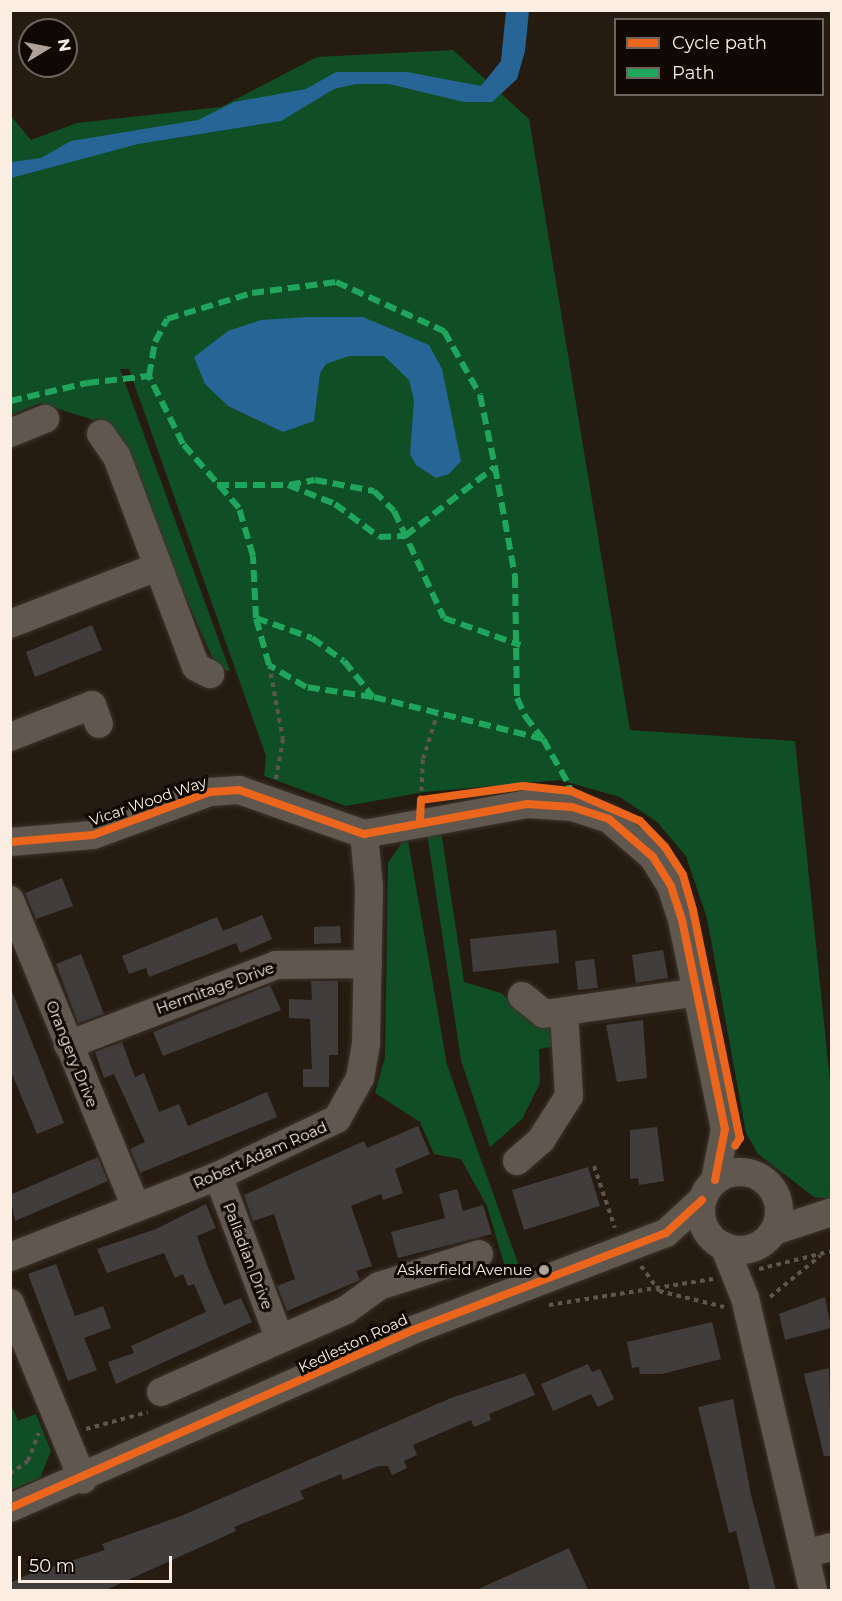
<!DOCTYPE html>
<style>
body{margin:0}
#map{position:relative;width:842px;height:1601px;overflow:hidden;background:#261b10;font-family:Montserrat,sans-serif}
div>[style]{position:absolute}
.green>*{inset:0;background:#104f26}
.water>*{inset:0;background:#266596}
.building>*{inset:0;background:#423d3d}
.path>*{height:4px;margin-top:-2px;transform-origin:0;background:repeating-linear-gradient(90deg,#5e564e 0 4.5px,transparent 0 9px)}
.roads{filter:drop-shadow(0 0 2px #3d342d) drop-shadow(0 0 2px #3d342d)}
.minor>*{height:28px;margin:-14px;padding:0 14px;transform-origin:14px;border-radius:14px;background:#60574f}
.minor>.ring{margin:-14px;padding:0;box-sizing:content-box;background:none;border:28px solid #60574f;border-radius:50%}
.quiet>*{height:6px;margin-top:-3px;transform-origin:0;background:repeating-linear-gradient(90deg,#20a55d 0 12px,transparent 0 18px)}
.cycleway>*{height:8px;margin:-4px;padding:0 4px;transform-origin:4px;border-radius:4px;background:#eb651d}
.dots>*{width:16px;height:16px;translate:-50% -50%;box-sizing:border-box;border:3px solid #100803;border-radius:50%}
span{translate:-50% -50%;white-space:nowrap;text-align:center;line-height:1.15;-webkit-text-stroke:6px #100803;paint-order:stroke}
.street-label{font-size:15px;color:#fbede1}
.poi-label{font-size:15px;color:#fbede1}
.right{translate:-100% -50%;text-align:right}
.frame{position:absolute;inset:0;border:12px solid #fbede1;pointer-events:none}
.legend{position:absolute;left:614px;top:18px;width:210px;height:78px;box-sizing:border-box;background:#100803;border:2px solid #6e645c;margin:0;padding:8px 10px;list-style:none;font-size:18px;color:#fbede1}
.legend li{display:flex;align-items:center;gap:12px;height:30px}
.legend b{width:30px;border:2px solid #6e645c}
.north{position:absolute;left:18px;top:18px;width:60px;height:60px;box-sizing:border-box;background:#100803;border:2px solid #6e645c;border-radius:50%;rotate:80deg;font-size:16px;font-weight:700;line-height:24px;text-align:center;color:#fbede1}
.north::after{content:'';display:block;margin:auto;width:21px;height:27px;background:#b0a498;clip-path:polygon(50% 0,100% 100%,50% 72%,0 100%)}
.scale{position:absolute;left:18px;top:1556px;width:154px;height:27px;box-sizing:border-box;border:3px solid #fbede1;border-top:0;padding-left:8px;font-size:18px;line-height:21px;white-space:nowrap;color:#fbede1;-webkit-text-stroke:4px #100803;paint-order:stroke}
</style>
<div id="map">
<div class="green">
<div style="clip-path:polygon(453px 50px,529px 119px,630px 730px,795px 741px,831px 1091px,831px 1199px,814px 1197px,758px 1154px,746px 1133px,707px 918px,686px 856px,657px 822px,620px 797px,560px 780px,424px 792px,346px 806px,264px 776px,266px 756px,129px 369px,120px 369px,230px 671px,217px 668px,109px 425px,40px 403px,11px 415px,11px 116px,31px 140px,77px 123px,221px 107px,317px 57px)"></div>
<div style="clip-path:polygon(441px 831px,464px 982px,501px 993px,532px 1020px,554px 1030px,557px 1046px,539px 1049px,540px 1083px,522px 1119px,490px 1147px,461px 1060px,427px 833px)"></div>
<div style="clip-path:polygon(407px 835px,447px 1065px,519px 1266px,506px 1270px,487px 1206px,461px 1159px,434px 1154px,420px 1122px,375px 1093px,385px 1057px,388px 863px)"></div>
<div style="clip-path:polygon(10px 1402px,18px 1421px,36px 1414px,51px 1451px,40px 1478px,11px 1490px)"></div>
</div>
<div class="water">
<div style="clip-path:polygon(506px 11px,529px 11px,525px 51px,517px 79px,492px 102px,464px 102px,389px 84px,356px 84px,334px 89px,281px 121px,138px 144px,11px 178px,11px 162px,41px 158px,71px 141px,198px 120px,234px 102px,306px 89px,336px 72px,407px 72px,481px 86px,501px 61px)"></div>
<div style="clip-path:polygon(309px 317px,363px 317px,429px 345px,442px 369px,461px 461px,449px 474px,436px 478px,416px 465px,410px 454px,414px 400px,409px 380px,384px 356px,349px 356px,326px 364px,320px 373px,314px 421px,283px 432px,228px 406px,205px 384px,194px 357px,228px 331px,261px 320px)"></div>
</div>
<div class="building">
<div style="clip-path:polygon(92px 625px,102px 650px,35px 677px,26px 652px)"></div>
<div style="clip-path:polygon(62px 878px,73px 906px,36px 919px,25px 893px)"></div>
<div style="clip-path:polygon(262px 915px,272px 939px,240px 953px,236px 943px,149px 977px,146px 968px,129px 974px,122px 956px,217px 917px,223px 931px)"></div>
<div style="clip-path:polygon(340px 926px,341px 943px,314px 944px,314px 927px)"></div>
<div style="clip-path:polygon(556px 930px,559px 963px,473px 972px,470px 939px)"></div>
<div style="clip-path:polygon(663px 950px,668px 978px,636px 983px,632px 955px)"></div>
<div style="clip-path:polygon(81px 954px,104px 1014px,78px 1023px,56px 964px)"></div>
<div style="clip-path:polygon(594px 959px,598px 988px,578px 990px,575px 961px)"></div>
<div style="clip-path:polygon(311px 981px,338px 981px,338px 1055px,329px 1055px,329px 1087px,303px 1087px,303px 1069px,312px 1069px,310px 1019px,289px 1018px,289px 999px,312px 1000px)"></div>
<div style="clip-path:polygon(270px 985px,281px 1010px,163px 1056px,153px 1032px)"></div>
<div style="clip-path:polygon(11px 989px,64px 1123px,37px 1134px,10px 1069px)"></div>
<div style="clip-path:polygon(643px 1020px,647px 1078px,617px 1082px,606px 1025px)"></div>
<div style="clip-path:polygon(122px 1042px,135px 1077px,144px 1073px,159px 1112px,179px 1104px,188px 1126px,267px 1092px,277px 1117px,140px 1173px,130px 1149px,145px 1142px,114px 1074px,104px 1078px,95px 1052px)"></div>
<div style="clip-path:polygon(418px 1126px,430px 1154px,395px 1169px,403px 1193px,383px 1200px,381px 1194px,351px 1206px,372px 1266px,356px 1271px,360px 1280px,287px 1311px,277px 1286px,295px 1279px,274px 1214px,253px 1221px,244px 1195px,364px 1141px,367px 1148px)"></div>
<div style="clip-path:polygon(657px 1127px,664px 1181px,639px 1185px,638px 1178px,630px 1179px,630px 1130px)"></div>
<div style="clip-path:polygon(98px 1157px,108px 1181px,15px 1221px,10px 1195px)"></div>
<div style="clip-path:polygon(588px 1167px,600px 1206px,524px 1230px,512px 1190px)"></div>
<div style="clip-path:polygon(457px 1189px,463px 1211px,483px 1205px,492px 1234px,398px 1258px,391px 1232px,445px 1218px,439px 1194px)"></div>
<div style="clip-path:polygon(206px 1204px,216px 1228px,197px 1236px,207px 1265px,224px 1305px,241px 1298px,252px 1322px,116px 1384px,108px 1362px,134px 1353px,131px 1346px,206px 1312px,194px 1284px,188px 1286px,183px 1274px,175px 1278px,164px 1253px,107px 1273px,97px 1249px,156px 1229px)"></div>
<div style="clip-path:polygon(56px 1264px,75px 1316px,103px 1306px,111px 1328px,84px 1338px,97px 1370px,68px 1381px,28px 1274px)"></div>
<div style="clip-path:polygon(825px 1297px,831px 1328px,785px 1340px,779px 1314px)"></div>
<div style="clip-path:polygon(712px 1322px,721px 1359px,662px 1374px,640px 1374px,639px 1367px,632px 1368px,627px 1342px)"></div>
<div style="clip-path:polygon(588px 1364px,592px 1372px,600px 1369px,614px 1399px,598px 1407px,591px 1394px,553px 1411px,541px 1384px)"></div>
<div style="clip-path:polygon(829px 1368px,831px 1456px,824px 1456px,804px 1374px)"></div>
<div style="clip-path:polygon(525px 1373px,535px 1395px,489px 1414px,491px 1420px,474px 1427px,471px 1420px,413px 1445px,417px 1455px,404px 1461px,407px 1468px,392px 1475px,388px 1466px,379px 1466px,343px 1480px,341px 1474px,300px 1491px,304px 1499px,234px 1527px,236px 1531px,106px 1590px,10px 1590px,10px 1583px,27px 1575px,105px 1550px,102px 1544px,181px 1516px,451px 1398px)"></div>
<div style="clip-path:polygon(733px 1399px,751px 1495px,776px 1590px,750px 1590px,736px 1531px,729px 1533px,698px 1407px)"></div>
<div style="clip-path:polygon(569px 1548px,588px 1590px,476px 1590px,534px 1564px)"></div>
</div>
<div class="path">
<div style="left:269px;top:665px;width:75px;rotate:79.3deg"></div>
<div style="left:283px;top:739px;width:41px;rotate:99.9deg"></div>
<div style="left:421px;top:800px;width:41px;rotate:-87.2deg"></div>
<div style="left:423px;top:759px;width:46px;rotate:-72.3deg"></div>
<div style="left:594px;top:1166px;width:65px;rotate:71.3deg"></div>
<div style="left:641px;top:1266px;width:31px;rotate:54deg"></div>
<div style="left:659px;top:1291px;width:67px;rotate:13.8deg"></div>
<div style="left:759px;top:1269px;width:75px;rotate:-13.9deg"></div>
<div style="left:770px;top:1297px;width:65px;rotate:-39.4deg"></div>
<div style="left:549px;top:1305px;width:166px;rotate:-9deg"></div>
<div style="left:86px;top:1429px;width:64px;rotate:-15.3deg"></div>
<div style="left:10px;top:1474px;width:22px;rotate:-36deg"></div>
<div style="left:28px;top:1461px;width:30px;rotate:-69deg"></div>
</div>
<div class="roads">
<div class="minor">
<div style="left:10px;top:433px;width:38px;rotate:-22deg"></div>
<div style="left:101px;top:434px;width:28px;rotate:55deg"></div>
<div style="left:117px;top:457px;width:224px;rotate:69.4deg"></div>
<div style="left:196px;top:667px;width:16px;rotate:27deg"></div>
<div style="left:10px;top:624px;width:158px;rotate:-21.2deg"></div>
<div style="left:10px;top:737px;width:88px;rotate:-21.3deg"></div>
<div style="left:92px;top:705px;width:20px;rotate:70deg"></div>
<div style="left:10px;top:842px;width:83px;rotate:-4.8deg"></div>
<div style="left:93px;top:835px;width:125px;rotate:-20.2deg"></div>
<div style="left:210px;top:792px;width:29px;rotate:-4deg"></div>
<div style="left:239px;top:790px;width:133px;rotate:19.4deg"></div>
<div style="left:364px;top:834px;width:166px;rotate:-10.4deg"></div>
<div style="left:527px;top:804px;width:45px;rotate:3.8deg"></div>
<div style="left:572px;top:807px;width:39px;rotate:18deg"></div>
<div style="left:609px;top:819px;width:58px;rotate:40.8deg"></div>
<div style="left:653px;top:857px;width:34px;rotate:58deg"></div>
<div style="left:671px;top:886px;width:36px;rotate:72deg"></div>
<div style="left:682px;top:920px;width:213px;rotate:78.4deg"></div>
<div style="left:725px;top:1129px;width:52px;rotate:101.1deg"></div>
<div style="left:10px;top:900px;width:332px;rotate:67.7deg"></div>
<div style="left:522px;top:996px;width:28px;rotate:39deg"></div>
<div style="left:544px;top:1014px;width:157px;rotate:-8.1deg"></div>
<div style="left:68px;top:1045px;width:223px;rotate:-21deg"></div>
<div style="left:276px;top:965px;width:92px;rotate:-0.6deg"></div>
<div style="left:517px;top:1161px;width:32px;rotate:-41deg"></div>
<div style="left:541px;top:1140px;width:52px;rotate:-57.5deg"></div>
<div style="left:569px;top:1096px;width:83px;rotate:-93.4deg"></div>
<div class="ring" style="left:701px;top:1172px;width:50px;height:50px"></div>
<div style="left:218px;top:1176px;width:170px;rotate:69.3deg"></div>
<div style="left:774px;top:1231px;width:61px;rotate:-18.1deg"></div>
<div style="left:724px;top:1246px;width:56px;rotate:68deg"></div>
<div style="left:745px;top:1298px;width:300px;rotate:76.9deg"></div>
<div style="left:10px;top:1257px;width:223px;rotate:-21.3deg"></div>
<div style="left:218px;top:1176px;width:132px;rotate:-25.6deg"></div>
<div style="left:337px;top:1119px;width:47px;rotate:-60.7deg"></div>
<div style="left:360px;top:1078px;width:36px;rotate:-80deg"></div>
<div style="left:366px;top:1043px;width:156px;rotate:-88.9deg"></div>
<div style="left:369px;top:887px;width:53px;rotate:-95.4deg"></div>
<div style="left:10px;top:1303px;width:191px;rotate:67.6deg"></div>
<div style="left:161px;top:1392px;width:202px;rotate:-23.9deg"></div>
<div style="left:346px;top:1310px;width:41px;rotate:-36deg"></div>
<div style="left:379px;top:1286px;width:105px;rotate:-17.7deg"></div>
<div style="left:10px;top:1508px;width:441px;rotate:-23.8deg"></div>
<div style="left:413px;top:1330px;width:271px;rotate:-21deg"></div>
<div style="left:666px;top:1233px;width:49px;rotate:-42.5deg"></div>
<div style="left:805px;top:1554px;width:28px;rotate:-15deg"></div>
</div>
</div>
<div class="quiet">
<div style="left:10px;top:401px;width:79px;rotate:-13.2deg"></div>
<div style="left:87px;top:383px;width:62px;rotate:-6.4deg"></div>
<div style="left:217px;top:485px;width:71px"></div>
<div style="left:288px;top:485px;width:51px;rotate:22deg"></div>
<div style="left:335px;top:504px;width:55px;rotate:36.9deg"></div>
<div style="left:379px;top:537px;width:26px;rotate:-2deg"></div>
<div style="left:405px;top:536px;width:113px;rotate:-37.5deg"></div>
<div style="left:289px;top:485px;width:26px;rotate:-11deg"></div>
<div style="left:315px;top:480px;width:60px;rotate:10.6deg"></div>
<div style="left:374px;top:491px;width:28px;rotate:45deg"></div>
<div style="left:394px;top:511px;width:118px;rotate:65deg"></div>
<div style="left:444px;top:618px;width:81px;rotate:19.6deg"></div>
<div style="left:256px;top:618px;width:59px;rotate:19.7deg"></div>
<div style="left:312px;top:638px;width:39px;rotate:36deg"></div>
<div style="left:344px;top:661px;width:46px;rotate:51.1deg"></div>
<div style="left:543px;top:739px;width:175px;rotate:-166.1deg"></div>
<div style="left:373px;top:697px;width:68px;rotate:-171.5deg"></div>
<div style="left:306px;top:687px;width:43px;rotate:-149.3deg"></div>
<div style="left:269px;top:665px;width:49px;rotate:-105.5deg"></div>
<div style="left:256px;top:618px;width:62px;rotate:-92.8deg"></div>
<div style="left:253px;top:556px;width:50px;rotate:-106.3deg"></div>
<div style="left:239px;top:508px;width:85px;rotate:-131.2deg"></div>
<div style="left:183px;top:444px;width:76px;rotate:-116.6deg"></div>
<div style="left:149px;top:376px;width:35px;rotate:-80deg"></div>
<div style="left:155px;top:342px;width:26px;rotate:-62deg"></div>
<div style="left:167px;top:319px;width:89px;rotate:-17deg"></div>
<div style="left:252px;top:293px;width:85px;rotate:-7.5deg"></div>
<div style="left:336px;top:282px;width:119px;rotate:24.4deg"></div>
<div style="left:444px;top:331px;width:73px;rotate:60.6deg"></div>
<div style="left:480px;top:395px;width:74px;rotate:78.2deg"></div>
<div style="left:495px;top:467px;width:111px;rotate:79.6deg"></div>
<div style="left:515px;top:576px;width:122px;rotate:89.1deg"></div>
<div style="left:517px;top:698px;width:20px;rotate:66deg"></div>
<div style="left:525px;top:716px;width:29px;rotate:52deg"></div>
<div style="left:543px;top:739px;width:53px;rotate:60.5deg"></div>
<div style="left:569px;top:785px;width:10px;rotate:79deg"></div>
</div>
<div class="cycleway">
<div style="left:420px;top:820px;width:20px;rotate:-87deg"></div>
<div style="left:421px;top:800px;width:103px;rotate:-7.8deg"></div>
<div style="left:523px;top:786px;width:48px;rotate:5.9deg"></div>
<div style="left:571px;top:791px;width:75px;rotate:23.5deg"></div>
<div style="left:640px;top:821px;width:36px;rotate:46deg"></div>
<div style="left:665px;top:847px;width:33px;rotate:57deg"></div>
<div style="left:683px;top:875px;width:36px;rotate:74deg"></div>
<div style="left:693px;top:910px;width:233px;rotate:78.4deg"></div>
<div style="left:740px;top:1138px;width:9px;rotate:122deg"></div>
<div style="left:10px;top:842px;width:83px;rotate:-4.8deg"></div>
<div style="left:93px;top:835px;width:125px;rotate:-20.2deg"></div>
<div style="left:210px;top:792px;width:29px;rotate:-4deg"></div>
<div style="left:239px;top:790px;width:133px;rotate:19.4deg"></div>
<div style="left:364px;top:834px;width:166px;rotate:-10.4deg"></div>
<div style="left:527px;top:804px;width:45px;rotate:3.8deg"></div>
<div style="left:572px;top:807px;width:39px;rotate:18deg"></div>
<div style="left:609px;top:819px;width:58px;rotate:40.8deg"></div>
<div style="left:653px;top:857px;width:34px;rotate:58deg"></div>
<div style="left:671px;top:886px;width:36px;rotate:72deg"></div>
<div style="left:682px;top:920px;width:213px;rotate:78.4deg"></div>
<div style="left:725px;top:1129px;width:52px;rotate:101.1deg"></div>
<div style="left:10px;top:1508px;width:441px;rotate:-23.8deg"></div>
<div style="left:413px;top:1330px;width:271px;rotate:-21deg"></div>
<div style="left:666px;top:1233px;width:49px;rotate:-42.5deg"></div>
</div>
<div class="dots">
<div style="left:544px;top:1270px;background:#b0a498"></div>
</div>
<div class="street-label">
<span style="left:148px;top:801px;rotate:-19deg">Vicar Wood Way</span>
<span style="left:215px;top:988px;rotate:-20deg">Hermitage Drive</span>
<span style="left:72px;top:1054px;rotate:68deg">Orangery Drive</span>
<span style="left:260px;top:1155px;rotate:-24deg">Robert Adam Road</span>
<span style="left:248px;top:1256px;rotate:69deg">Palladian Drive</span>
<span style="left:353px;top:1343px;rotate:-25deg">Kedleston Road</span>
</div>
<div class="poi-label">
<span class="right" style="left:532px;top:1270px">Askerfield Avenue</span>
</div>
<div class="frame"></div>
<ul class="legend">
<li><b style="height:8px;background:#eb651d"></b>Cycle path</li>
<li><b style="height:8px;background:#20a55d"></b>Path</li>
</ul>
<div class="north">N</div>
<div class="scale">50 m</div>
</div>
